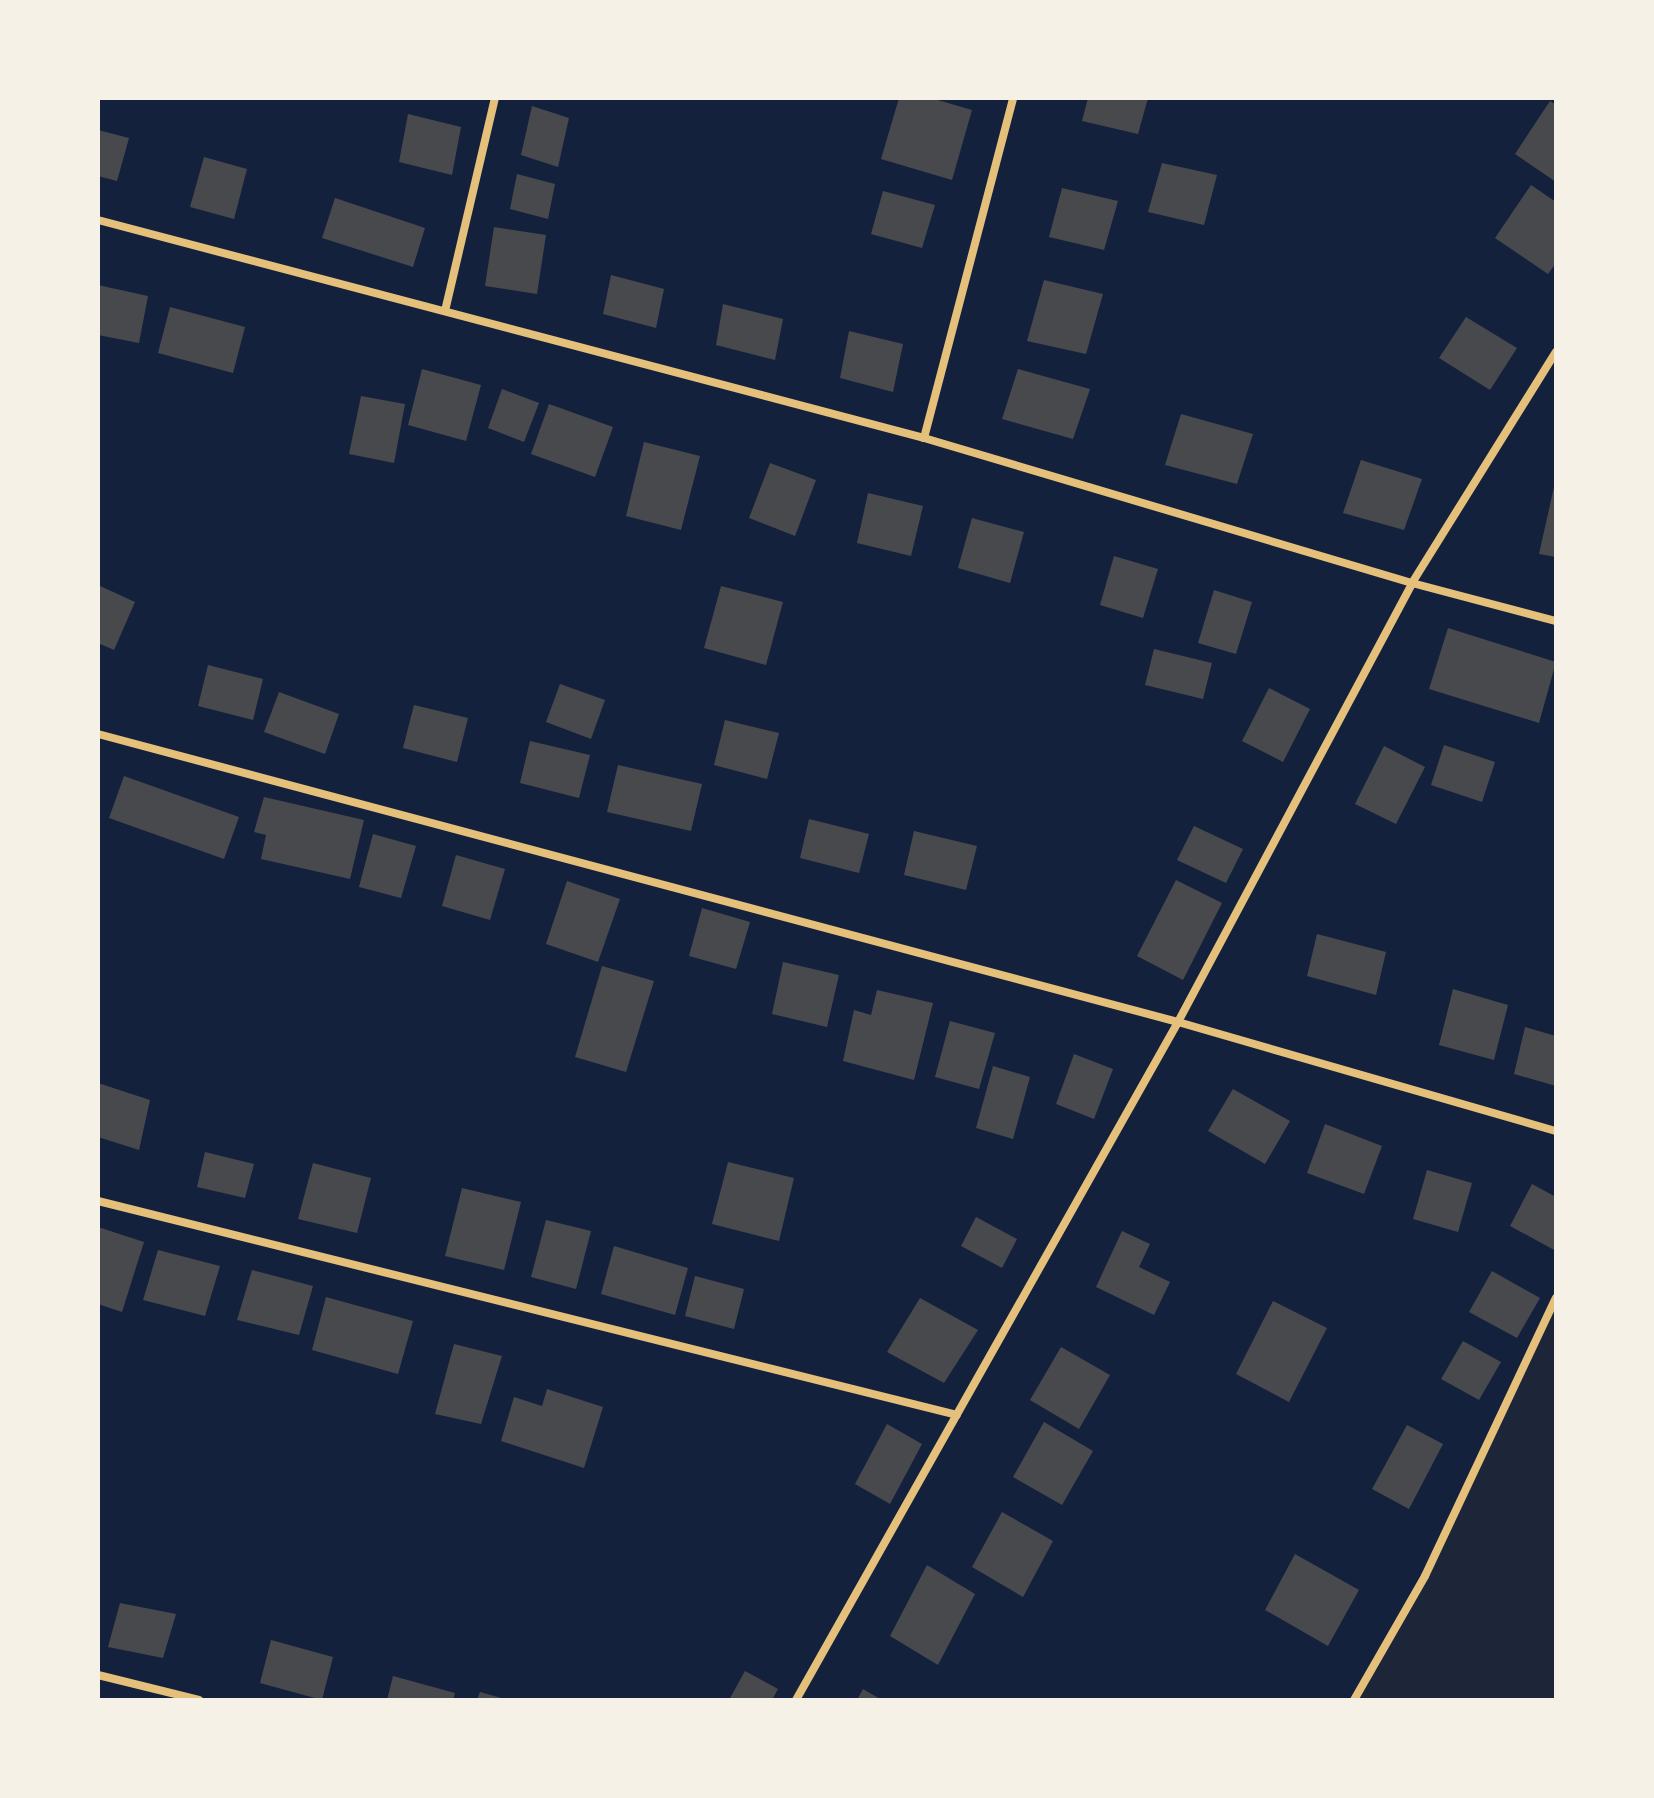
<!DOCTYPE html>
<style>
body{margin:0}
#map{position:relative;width:1654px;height:1798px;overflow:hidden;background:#14213d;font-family:"Source Sans 3",sans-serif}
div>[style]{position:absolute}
.green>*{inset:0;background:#1d2539}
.building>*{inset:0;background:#48494c}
.minor>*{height:8px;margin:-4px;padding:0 4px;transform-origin:4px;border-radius:4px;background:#e5c07b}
span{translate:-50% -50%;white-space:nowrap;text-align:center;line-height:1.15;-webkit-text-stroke:6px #f6f1e7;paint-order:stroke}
.frame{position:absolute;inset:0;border:100px solid #f6f1e7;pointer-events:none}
</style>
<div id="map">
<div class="green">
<div style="clip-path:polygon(1556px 1298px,1556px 1700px,1354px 1700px,1425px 1576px)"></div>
</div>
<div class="building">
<div style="clip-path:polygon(899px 98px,931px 98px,972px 110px,952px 180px,881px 159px)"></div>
<div style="clip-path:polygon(1088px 98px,1148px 98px,1138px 134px,1082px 121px)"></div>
<div style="clip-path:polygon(1550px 101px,1556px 105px,1556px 182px,1515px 154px)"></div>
<div style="clip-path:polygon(532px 106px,569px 118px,558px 167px,521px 155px)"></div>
<div style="clip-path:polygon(408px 114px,461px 127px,452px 175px,399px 162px)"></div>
<div style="clip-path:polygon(98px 130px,129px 138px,117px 181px,98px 176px)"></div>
<div style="clip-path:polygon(204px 157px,247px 169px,234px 219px,190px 207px)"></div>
<div style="clip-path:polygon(1162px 163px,1217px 175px,1204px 225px,1148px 212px)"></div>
<div style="clip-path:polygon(517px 174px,555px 184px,548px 219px,510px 209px)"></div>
<div style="clip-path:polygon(1531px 185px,1556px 202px,1556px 263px,1548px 274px,1495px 238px)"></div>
<div style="clip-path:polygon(1062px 188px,1118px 201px,1104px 250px,1049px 237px)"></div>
<div style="clip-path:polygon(883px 191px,935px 205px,922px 248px,871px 234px)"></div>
<div style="clip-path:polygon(335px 198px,425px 228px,413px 267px,322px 238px)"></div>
<div style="clip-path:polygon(494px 227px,546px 235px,537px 294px,485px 286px)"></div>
<div style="clip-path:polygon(611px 275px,664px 289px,656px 328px,603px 314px)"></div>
<div style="clip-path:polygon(1044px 280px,1103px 294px,1086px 354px,1027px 341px)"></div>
<div style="clip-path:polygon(98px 285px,148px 296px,139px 343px,98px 335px)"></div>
<div style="clip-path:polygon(723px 304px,783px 319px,775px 360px,716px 345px)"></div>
<div style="clip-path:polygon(170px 307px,245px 327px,233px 373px,158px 353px)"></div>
<div style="clip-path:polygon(1466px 317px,1517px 348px,1490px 390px,1439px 358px)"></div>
<div style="clip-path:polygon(849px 331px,903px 344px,893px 392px,840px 378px)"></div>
<div style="clip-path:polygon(422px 369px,481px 385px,466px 441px,408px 425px)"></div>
<div style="clip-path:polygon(1018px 369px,1090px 389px,1073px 439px,1002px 419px)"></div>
<div style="clip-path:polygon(502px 389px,539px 403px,524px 442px,488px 428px)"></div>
<div style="clip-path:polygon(361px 396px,405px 404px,394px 463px,349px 454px)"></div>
<div style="clip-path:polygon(549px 404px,613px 427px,595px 477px,531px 454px)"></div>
<div style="clip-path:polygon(1181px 414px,1253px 434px,1237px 484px,1165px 465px)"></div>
<div style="clip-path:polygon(644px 442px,700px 456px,681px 530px,626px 516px)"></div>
<div style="clip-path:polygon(1361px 460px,1422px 479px,1404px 530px,1343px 513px)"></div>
<div style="clip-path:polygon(770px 463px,816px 480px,795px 536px,749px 518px)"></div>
<div style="clip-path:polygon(1556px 478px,1556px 557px,1539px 554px)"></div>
<div style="clip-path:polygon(868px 493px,923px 506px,911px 556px,857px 543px)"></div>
<div style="clip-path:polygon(972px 518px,1024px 532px,1010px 583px,958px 568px)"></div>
<div style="clip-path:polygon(1114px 556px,1158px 569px,1143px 618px,1100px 605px)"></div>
<div style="clip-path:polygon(98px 585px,135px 602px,114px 650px,98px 643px)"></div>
<div style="clip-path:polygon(721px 586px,783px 602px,766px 665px,704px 648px)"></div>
<div style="clip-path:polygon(1214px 590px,1252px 602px,1236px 654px,1198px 643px)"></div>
<div style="clip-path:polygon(1448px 628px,1556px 662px,1539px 723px,1429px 689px)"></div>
<div style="clip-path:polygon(1154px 649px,1212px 663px,1203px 699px,1145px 685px)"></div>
<div style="clip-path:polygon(208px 665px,263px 679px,253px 720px,198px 706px)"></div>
<div style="clip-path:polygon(560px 684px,605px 700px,591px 739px,546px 722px)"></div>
<div style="clip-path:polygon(1269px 688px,1310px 709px,1283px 762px,1242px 741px)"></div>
<div style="clip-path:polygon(279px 692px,339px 714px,325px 754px,264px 732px)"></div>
<div style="clip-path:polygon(414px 705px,468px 718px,457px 762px,403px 748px)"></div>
<div style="clip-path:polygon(725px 720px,779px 733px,767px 779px,714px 765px)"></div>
<div style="clip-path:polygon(530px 741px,590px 755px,579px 798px,520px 783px)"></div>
<div style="clip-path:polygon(1444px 745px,1495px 762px,1482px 802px,1431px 785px)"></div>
<div style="clip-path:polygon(1384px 746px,1425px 767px,1396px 824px,1355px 804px)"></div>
<div style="clip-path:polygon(618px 765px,702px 784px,691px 831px,607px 812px)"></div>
<div style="clip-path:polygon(124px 776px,239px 817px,224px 859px,109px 818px)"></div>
<div style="clip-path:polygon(264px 797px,364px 820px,350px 879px,261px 859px,266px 835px,254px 832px)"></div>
<div style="clip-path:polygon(809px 819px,869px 834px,859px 873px,800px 858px)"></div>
<div style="clip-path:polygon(1194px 826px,1243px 849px,1226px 883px,1177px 860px)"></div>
<div style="clip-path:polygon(914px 831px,977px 846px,966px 890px,904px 875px)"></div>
<div style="clip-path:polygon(373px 834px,416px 846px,401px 898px,359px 887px)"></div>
<div style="clip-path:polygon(456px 855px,505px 869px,490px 920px,442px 906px)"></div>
<div style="clip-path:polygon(1176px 880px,1222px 903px,1183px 980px,1137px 956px)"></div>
<div style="clip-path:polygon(567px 881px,620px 899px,598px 962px,546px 944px)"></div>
<div style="clip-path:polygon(702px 908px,750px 922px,736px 969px,689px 956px)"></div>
<div style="clip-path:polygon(1317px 934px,1386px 952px,1376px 995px,1307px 976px)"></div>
<div style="clip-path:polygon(783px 962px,839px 975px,827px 1027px,772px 1014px)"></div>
<div style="clip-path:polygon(602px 966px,654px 981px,626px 1072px,575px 1057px)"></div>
<div style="clip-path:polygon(1453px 989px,1508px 1005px,1494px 1060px,1439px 1045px)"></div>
<div style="clip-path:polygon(877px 990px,933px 1003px,914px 1080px,843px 1061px,854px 1010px,871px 1015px)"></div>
<div style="clip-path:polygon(950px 1021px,995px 1033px,979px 1089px,935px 1077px)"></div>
<div style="clip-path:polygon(1525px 1027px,1556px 1036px,1556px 1086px,1514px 1074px)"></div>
<div style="clip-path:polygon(1074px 1054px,1113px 1069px,1094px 1119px,1056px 1104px)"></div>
<div style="clip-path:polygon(993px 1066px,1030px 1077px,1013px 1139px,976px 1128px)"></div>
<div style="clip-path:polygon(98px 1083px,150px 1100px,139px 1150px,98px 1137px)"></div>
<div style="clip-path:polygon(1233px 1089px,1290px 1121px,1265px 1164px,1208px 1131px)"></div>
<div style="clip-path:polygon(1325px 1124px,1382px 1146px,1364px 1194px,1307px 1173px)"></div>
<div style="clip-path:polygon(205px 1152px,254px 1164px,245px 1198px,197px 1187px)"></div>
<div style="clip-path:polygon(728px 1162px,794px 1178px,779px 1241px,712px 1224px)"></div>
<div style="clip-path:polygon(313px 1163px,371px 1178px,357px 1233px,298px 1219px)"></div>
<div style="clip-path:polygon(1427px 1170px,1472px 1183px,1458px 1232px,1413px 1219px)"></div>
<div style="clip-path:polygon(1532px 1184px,1556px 1197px,1556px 1251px,1510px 1226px)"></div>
<div style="clip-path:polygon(462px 1188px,521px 1202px,504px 1270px,445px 1256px)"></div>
<div style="clip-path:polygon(976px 1217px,1017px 1239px,1002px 1268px,961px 1246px)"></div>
<div style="clip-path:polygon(546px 1220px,591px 1231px,576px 1289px,531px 1277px)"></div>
<div style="clip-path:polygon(98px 1227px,144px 1242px,122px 1312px,98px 1304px)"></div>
<div style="clip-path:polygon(1122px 1231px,1150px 1244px,1139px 1267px,1170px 1282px,1154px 1315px,1096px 1287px)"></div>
<div style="clip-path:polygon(614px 1246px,688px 1268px,675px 1315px,601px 1294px)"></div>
<div style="clip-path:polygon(158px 1250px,220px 1266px,205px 1316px,143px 1300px)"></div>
<div style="clip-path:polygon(252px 1270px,313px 1286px,299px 1335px,237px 1320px)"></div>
<div style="clip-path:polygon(1492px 1271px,1540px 1298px,1517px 1338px,1469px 1312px)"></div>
<div style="clip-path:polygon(695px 1276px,744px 1289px,734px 1329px,685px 1316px)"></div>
<div style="clip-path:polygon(326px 1297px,413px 1321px,398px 1374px,312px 1350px)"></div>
<div style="clip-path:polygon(920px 1298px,978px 1330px,944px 1383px,887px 1352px)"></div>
<div style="clip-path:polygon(1273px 1301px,1327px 1328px,1289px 1402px,1236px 1374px)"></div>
<div style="clip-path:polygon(1463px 1341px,1501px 1362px,1479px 1400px,1441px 1379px)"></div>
<div style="clip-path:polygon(454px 1344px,502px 1356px,481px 1424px,435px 1414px)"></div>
<div style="clip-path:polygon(1061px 1347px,1110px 1375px,1079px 1429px,1030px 1400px)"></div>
<div style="clip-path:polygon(547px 1389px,603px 1407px,584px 1468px,501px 1441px,514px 1397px,542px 1406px)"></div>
<div style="clip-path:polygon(1044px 1422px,1093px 1451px,1062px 1505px,1013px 1477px)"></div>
<div style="clip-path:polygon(887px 1424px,922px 1444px,890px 1504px,855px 1484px)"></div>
<div style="clip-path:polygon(1407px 1425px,1443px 1444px,1409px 1509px,1372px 1489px)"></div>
<div style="clip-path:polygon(1002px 1512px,1053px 1541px,1023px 1597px,972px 1567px)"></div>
<div style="clip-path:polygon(1295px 1554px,1359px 1590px,1328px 1646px,1265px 1610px)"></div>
<div style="clip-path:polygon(927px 1565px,975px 1594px,938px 1665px,890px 1636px)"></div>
<div style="clip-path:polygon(120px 1603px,176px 1614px,163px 1658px,108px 1647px)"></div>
<div style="clip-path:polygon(271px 1640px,333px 1657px,322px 1700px,260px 1683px)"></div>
<div style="clip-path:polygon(745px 1671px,778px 1689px,772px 1700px,729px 1700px)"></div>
<div style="clip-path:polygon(393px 1676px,455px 1693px,453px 1700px,387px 1700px)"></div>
<div style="clip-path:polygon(863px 1689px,882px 1700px,857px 1700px)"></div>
<div style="clip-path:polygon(480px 1692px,505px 1699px,505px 1700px,477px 1700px)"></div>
</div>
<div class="minor">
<div style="left:98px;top:220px;width:854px;rotate:14.78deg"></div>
<div style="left:924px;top:438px;width:509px;rotate:16.55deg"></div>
<div style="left:1412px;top:583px;width:149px;rotate:14.8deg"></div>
<div style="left:445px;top:311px;width:219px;rotate:-76.8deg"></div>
<div style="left:924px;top:438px;width:351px;rotate:-75.3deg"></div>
<div style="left:98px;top:734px;width:1118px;rotate:14.93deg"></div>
<div style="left:1178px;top:1022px;width:393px;rotate:16.1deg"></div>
<div style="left:98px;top:1201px;width:885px;rotate:13.99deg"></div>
<div style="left:98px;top:1675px;width:104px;rotate:13.9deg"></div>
<div style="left:796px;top:1700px;width:778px;rotate:-60.6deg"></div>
<div style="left:1178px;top:1022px;width:497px;rotate:-61.9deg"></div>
<div style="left:1412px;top:583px;width:272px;rotate:-58.1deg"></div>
<div style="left:1354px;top:1700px;width:143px;rotate:-60.2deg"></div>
<div style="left:1425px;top:1576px;width:307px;rotate:-64.8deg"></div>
</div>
<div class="frame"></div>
</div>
